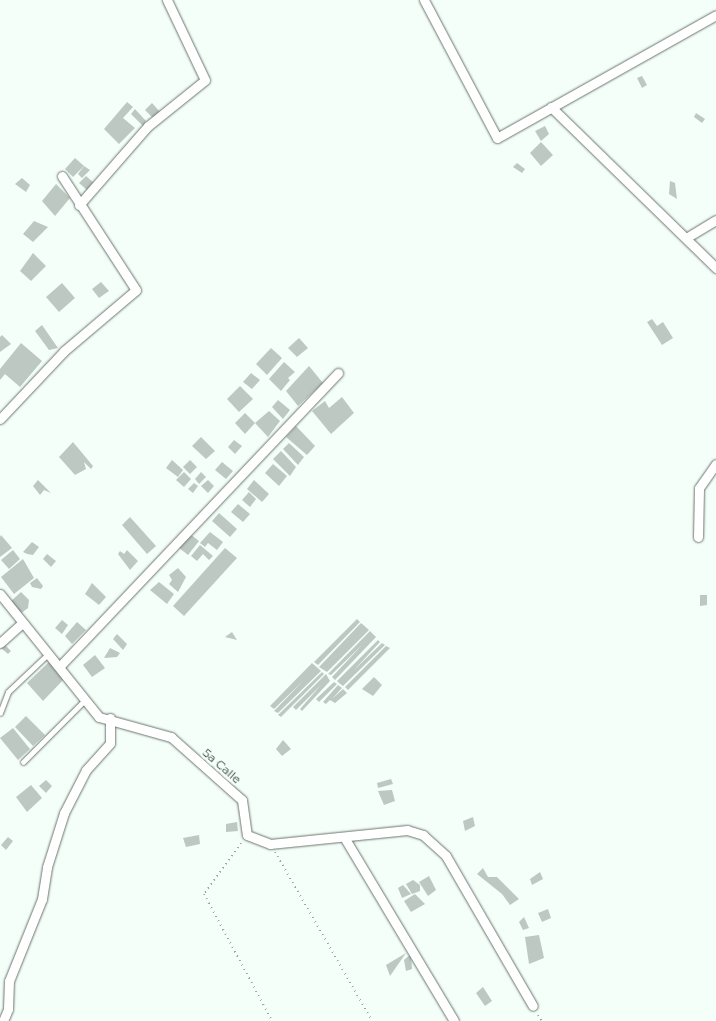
<!DOCTYPE html>
<style>
body{margin:0}
#map{position:relative;width:716px;height:1021px;overflow:hidden;background:#f3fff8;font-family:Montserrat,sans-serif}
div>[style]{position:absolute}
.building>*{inset:0;background:#bdc8c2}
.path>*{height:2px;margin-top:-1px;transform-origin:0;background:repeating-linear-gradient(90deg,#9ba49e 0 1px,transparent 0 5px)}
.roads{filter:drop-shadow(0 0 1px #6b756f) drop-shadow(0 0 1px #6b756f)}
.service>*{height:4.5px;margin:-2.25px;padding:0 2.25px;transform-origin:2.25px;border-radius:2.25px;background:#fff}
.minor>*{height:9px;margin:-4.5px;padding:0 4.5px;transform-origin:4.5px;border-radius:4.5px;background:#fff}
span{translate:-50% -50%;white-space:nowrap;text-align:center;line-height:1.15;-webkit-text-stroke:5px #f3fff8;paint-order:stroke}
.street-label{font-size:12px;color:#353a37}
</style>
<div id="map">
<div class="building">
<div style="clip-path:polygon(642px 76px,647px 85px,642px 88px,637px 78px)"></div>
<div style="clip-path:polygon(127px 102px,133px 107px,123px 118px,135px 128px,119px 144px,104px 129px)"></div>
<div style="clip-path:polygon(152px 103px,160px 112px,154px 119px,145px 110px)"></div>
<div style="clip-path:polygon(135px 109px,146px 121px,143px 126px,131px 114px)"></div>
<div style="clip-path:polygon(696px 113px,705px 119px,702px 123px,694px 117px)"></div>
<div style="clip-path:polygon(545px 126px,549px 134px,541px 141px,535px 131px)"></div>
<div style="clip-path:polygon(541px 142px,553px 155px,541px 166px,530px 153px)"></div>
<div style="clip-path:polygon(75px 158px,84px 166px,73px 177px,65px 169px)"></div>
<div style="clip-path:polygon(517px 163px,525px 169px,522px 173px,513px 167px)"></div>
<div style="clip-path:polygon(84px 166px,90px 170px,82px 178px,78px 174px)"></div>
<div style="clip-path:polygon(86px 176px,93px 182px,87px 190px,79px 183px)"></div>
<div style="clip-path:polygon(22px 178px,30px 185px,26px 192px,15px 184px)"></div>
<div style="clip-path:polygon(670px 181px,675px 183px,677px 199px,669px 194px)"></div>
<div style="clip-path:polygon(56px 184px,70px 198px,55px 216px,42px 201px)"></div>
<div style="clip-path:polygon(34px 221px,48px 227px,33px 242px,23px 234px)"></div>
<div style="clip-path:polygon(33px 253px,46px 266px,31px 281px,20px 271px)"></div>
<div style="clip-path:polygon(101px 282px,109px 291px,99px 298px,92px 289px)"></div>
<div style="clip-path:polygon(62px 283px,75px 298px,59px 312px,46px 297px)"></div>
<div style="clip-path:polygon(652px 319px,657px 326px,663px 322px,673px 338px,662px 345px,647px 322px)"></div>
<div style="clip-path:polygon(42px 325px,58px 348px,49px 350px,35px 331px)"></div>
<div style="clip-path:polygon(2px 335px,11px 344px,0 352px,0 337px)"></div>
<div style="clip-path:polygon(299px 338px,308px 348px,297px 357px,288px 348px)"></div>
<div style="clip-path:polygon(21px 343px,42px 361px,20px 387px,5px 374px,0 380px,0 369px)"></div>
<div style="clip-path:polygon(271px 348px,282px 358px,267px 375px,256px 364px)"></div>
<div style="clip-path:polygon(284px 362px,295px 372px,288px 378px,290px 380px,281px 391px,269px 379px)"></div>
<div style="clip-path:polygon(309px 366px,323px 383px,298px 406px,286px 391px)"></div>
<div style="clip-path:polygon(251px 373px,260px 380px,252px 389px,243px 382px)"></div>
<div style="clip-path:polygon(240px 386px,253px 399px,239px 412px,227px 399px)"></div>
<div style="clip-path:polygon(342px 397px,354px 413px,331px 434px,312px 411px,325px 401px,329px 408px)"></div>
<div style="clip-path:polygon(278px 400px,290px 410px,283px 419px,272px 407px)"></div>
<div style="clip-path:polygon(269px 411px,280px 421px,268px 437px,255px 423px)"></div>
<div style="clip-path:polygon(245px 413px,255px 423px,245px 434px,235px 423px)"></div>
<div style="clip-path:polygon(296px 426px,315px 446px,307px 455px,286px 437px)"></div>
<div style="clip-path:polygon(201px 437px,215px 451px,206px 459px,192px 446px)"></div>
<div style="clip-path:polygon(234px 440px,242px 446px,235px 454px,228px 447px)"></div>
<div style="clip-path:polygon(73px 442px,93px 466px,91px 469px,84px 462px,86px 469px,75px 475px,59px 457px)"></div>
<div style="clip-path:polygon(289px 443px,304px 457px,298px 465px,283px 449px)"></div>
<div style="clip-path:polygon(281px 451px,296px 467px,290px 476px,273px 459px)"></div>
<div style="clip-path:polygon(172px 460px,183px 470px,178px 477px,166px 468px)"></div>
<div style="clip-path:polygon(190px 460px,197px 467px,190px 474px,183px 467px)"></div>
<div style="clip-path:polygon(222px 462px,233px 471px,226px 479px,215px 470px)"></div>
<div style="clip-path:polygon(273px 464px,287px 476px,279px 486px,265px 473px)"></div>
<div style="clip-path:polygon(184px 472px,191px 479px,184px 487px,176px 480px)"></div>
<div style="clip-path:polygon(201px 472px,206px 477px,199px 484px,195px 479px)"></div>
<div style="clip-path:polygon(38px 480px,51px 493px,44px 490px,40px 495px,33px 486px)"></div>
<div style="clip-path:polygon(208px 480px,214px 486px,208px 493px,201px 486px)"></div>
<div style="clip-path:polygon(254px 480px,269px 494px,262px 502px,247px 489px)"></div>
<div style="clip-path:polygon(194px 483px,198px 486px,193px 493px,188px 489px)"></div>
<div style="clip-path:polygon(249px 492px,256px 499px,250px 507px,242px 500px)"></div>
<div style="clip-path:polygon(238px 504px,250px 514px,243px 522px,231px 512px)"></div>
<div style="clip-path:polygon(219px 513px,237px 529px,230px 537px,212px 521px)"></div>
<div style="clip-path:polygon(130px 517px,156px 546px,147px 554px,122px 525px)"></div>
<div style="clip-path:polygon(210px 532px,223px 542px,217px 550px,208px 543px,205px 547px,200px 543px)"></div>
<div style="clip-path:polygon(189px 533px,199px 541px,188px 555px,178px 547px)"></div>
<div style="clip-path:polygon(1px 535px,12px 548px,0 557px,0 537px)"></div>
<div style="clip-path:polygon(32px 542px,39px 547px,33px 555px,27px 554px,23px 552px)"></div>
<div style="clip-path:polygon(200px 545px,213px 556px,209px 560px,203px 554px,197px 561px,191px 556px)"></div>
<div style="clip-path:polygon(225px 548px,237px 558px,184px 616px,173px 606px)"></div>
<div style="clip-path:polygon(13px 550px,20px 559px,9px 569px,1px 560px)"></div>
<div style="clip-path:polygon(127px 550px,138px 561px,130px 570px,118px 554px,120px 551px,124px 554px)"></div>
<div style="clip-path:polygon(47px 554px,56px 561px,51px 567px,43px 559px)"></div>
<div style="clip-path:polygon(23px 559px,34px 578px,14px 594px,1px 577px)"></div>
<div style="clip-path:polygon(178px 568px,186px 577px,178px 592px,169px 584px,172px 580px,169px 575px)"></div>
<div style="clip-path:polygon(37px 578px,43px 586px,41px 589px,32px 587px,30px 583px)"></div>
<div style="clip-path:polygon(159px 582px,174px 594px,167px 604px,150px 590px)"></div>
<div style="clip-path:polygon(92px 583px,106px 597px,99px 605px,85px 594px)"></div>
<div style="clip-path:polygon(21px 592px,29px 600px,28px 608px,20px 614px,10px 602px)"></div>
<div style="clip-path:polygon(700px 595px,707px 595px,707px 605px,700px 606px)"></div>
<div style="clip-path:polygon(357px 619px,360px 622px,318px 665px,314px 662px)"></div>
<div style="clip-path:polygon(62px 620px,68px 625px,62px 634px,55px 628px)"></div>
<div style="clip-path:polygon(77px 622px,86px 630px,72px 644px,65px 636px)"></div>
<div style="clip-path:polygon(361px 623px,369px 630px,327px 672px,319px 667px)"></div>
<div style="clip-path:polygon(370px 631px,376px 637px,335px 680px,332px 677px,362px 645px,331px 675px,328px 674px)"></div>
<div style="clip-path:polygon(232px 632px,237px 640px,225px 637px)"></div>
<div style="clip-path:polygon(117px 634px,127px 644px,123px 650px,113px 639px)"></div>
<div style="clip-path:polygon(378px 640px,380px 642px,354px 670px,382px 643px,385px 645px,343px 686px,339px 683px,337px 681px)"></div>
<div style="clip-path:polygon(4px 644px,11px 651px,8px 654px,1px 648px)"></div>
<div style="clip-path:polygon(386px 646px,390px 648px,348px 690px,345px 687px)"></div>
<div style="clip-path:polygon(110px 648px,120px 653px,117px 657px,104px 658px)"></div>
<div style="clip-path:polygon(95px 655px,105px 668px,92px 677px,83px 665px)"></div>
<div style="clip-path:polygon(50px 661px,65px 678px,43px 701px,27px 683px)"></div>
<div style="clip-path:polygon(312px 663px,321px 671px,278px 713px,274px 711px,303px 681px,274px 709px,270px 706px)"></div>
<div style="clip-path:polygon(322px 672px,324px 674px,281px 717px,278px 715px)"></div>
<div style="clip-path:polygon(326px 674px,330px 681px,302px 711px,300px 709px,321px 685px,296px 710px,293px 707px)"></div>
<div style="clip-path:polygon(374px 677px,382px 685px,373px 696px,362px 689px)"></div>
<div style="clip-path:polygon(334px 682px,337px 684px,319px 702px,316px 699px)"></div>
<div style="clip-path:polygon(338px 685px,342px 688px,332px 699px,343px 689px,347px 693px,335px 703px,330px 700px,326px 704px,323px 702px)"></div>
<div style="clip-path:polygon(26px 716px,45px 735px,33px 746px,15px 727px)"></div>
<div style="clip-path:polygon(13px 728px,30px 749px,18px 760px,0 738px)"></div>
<div style="clip-path:polygon(283px 740px,291px 749px,282px 756px,276px 749px)"></div>
<div style="clip-path:polygon(391px 779px,393px 784px,378px 788px,377px 783px)"></div>
<div style="clip-path:polygon(46px 780px,52px 786px,46px 793px,39px 786px)"></div>
<div style="clip-path:polygon(31px 785px,42px 798px,27px 812px,16px 797px)"></div>
<div style="clip-path:polygon(392px 790px,395px 801px,384px 805px,378px 791px)"></div>
<div style="clip-path:polygon(473px 817px,475px 826px,465px 831px,463px 821px)"></div>
<div style="clip-path:polygon(237px 822px,238px 831px,226px 832px,226px 824px)"></div>
<div style="clip-path:polygon(199px 835px,200px 844px,186px 847px,183px 838px)"></div>
<div style="clip-path:polygon(8px 837px,13px 841px,6px 850px,1px 845px)"></div>
<div style="clip-path:polygon(483px 868px,488px 877px,497px 877px,519px 899px,510px 905px,502px 894px,477px 874px)"></div>
<div style="clip-path:polygon(540px 872px,543px 879px,532px 885px,530px 879px)"></div>
<div style="clip-path:polygon(429px 876px,436px 890px,428px 896px,419px 882px)"></div>
<div style="clip-path:polygon(413px 880px,420px 885px,420px 891px,412px 894px,406px 884px)"></div>
<div style="clip-path:polygon(403px 885px,411px 894px,402px 898px,398px 888px)"></div>
<div style="clip-path:polygon(415px 894px,425px 904px,411px 912px,404px 901px)"></div>
<div style="clip-path:polygon(548px 909px,551px 918px,542px 922px,538px 913px)"></div>
<div style="clip-path:polygon(524px 917px,529px 928px,523px 930px,519px 922px)"></div>
<div style="clip-path:polygon(539px 935px,544px 958px,529px 964px,525px 937px)"></div>
<div style="clip-path:polygon(406px 953px,390px 976px,386px 965px)"></div>
<div style="clip-path:polygon(411px 954px,412px 969px,406px 971px,404px 960px)"></div>
<div style="clip-path:polygon(483px 987px,492px 1001px,485px 1006px,476px 993px)"></div>
</div>
<div class="path">
<div style="left:241px;top:843px;width:63px;rotate:126deg"></div>
<div style="left:204px;top:894px;width:144px;rotate:61.8deg"></div>
<div style="left:275px;top:852px;width:195px;rotate:60.1deg"></div>
<div style="left:538px;top:1015px;width:7px;rotate:56deg"></div>
</div>
<div class="roads">
<div class="service">
<div style="left:0;top:713px;width:22px;rotate:-69deg"></div>
<div style="left:8px;top:692px;width:55px;rotate:-43.5deg"></div>
<div style="left:23px;top:762px;width:88px;rotate:-45deg"></div>
</div>
<div class="minor">
<div style="left:424px;top:0;width:156px;rotate:62.1deg"></div>
<div style="left:497px;top:138px;width:251px;rotate:-29.3deg"></div>
<div style="left:551px;top:107px;width:231px;rotate:44.3deg"></div>
<div style="left:79px;top:205px;width:105px;rotate:-48.9deg"></div>
<div style="left:148px;top:126px;width:73px;rotate:-38.9deg"></div>
<div style="left:205px;top:80px;width:89px;rotate:-115.4deg"></div>
<div style="left:686px;top:238px;width:35px;rotate:-31deg"></div>
<div style="left:0;top:419px;width:93px;rotate:-46.7deg"></div>
<div style="left:64px;top:351px;width:94px;rotate:-40.3deg"></div>
<div style="left:136px;top:290px;width:136px;rotate:-123deg"></div>
<div style="left:698px;top:537px;width:49px;rotate:-88.8deg"></div>
<div style="left:699px;top:488px;width:29px;rotate:-55deg"></div>
<div style="left:0;top:594px;width:158px;rotate:51.2deg"></div>
<div style="left:99px;top:717px;width:75px;rotate:15.5deg"></div>
<div style="left:171px;top:737px;width:95px;rotate:41.6deg"></div>
<div style="left:242px;top:800px;width:35px;rotate:82deg"></div>
<div style="left:247px;top:835px;width:25px;rotate:21deg"></div>
<div style="left:270px;top:844px;width:138px;rotate:-5.8deg"></div>
<div style="left:407px;top:830px;width:17px;rotate:17deg"></div>
<div style="left:423px;top:835px;width:31px;rotate:42deg"></div>
<div style="left:446px;top:856px;width:173px;rotate:59.9deg"></div>
<div style="left:0;top:643px;width:30px;rotate:-42deg"></div>
<div style="left:60px;top:666px;width:404px;rotate:-46.5deg"></div>
<div style="left:344px;top:837px;width:214px;rotate:59.1deg"></div>
<div style="left:3px;top:1021px;width:13px;rotate:-67deg"></div>
<div style="left:8px;top:1009px;width:28px;rotate:-88deg"></div>
<div style="left:9px;top:981px;width:88px;rotate:-68.1deg"></div>
<div style="left:42px;top:899px;width:32px;rotate:-81deg"></div>
<div style="left:47px;top:867px;width:57px;rotate:-72.5deg"></div>
<div style="left:64px;top:813px;width:48px;rotate:-62.9deg"></div>
<div style="left:86px;top:770px;width:36px;rotate:-48deg"></div>
<div style="left:110px;top:743px;width:25px;rotate:-90deg"></div>
</div>
</div>
<div class="street-label">
<span style="left:222px;top:766px;rotate:41deg">5a Calle</span>
</div>
</div>
